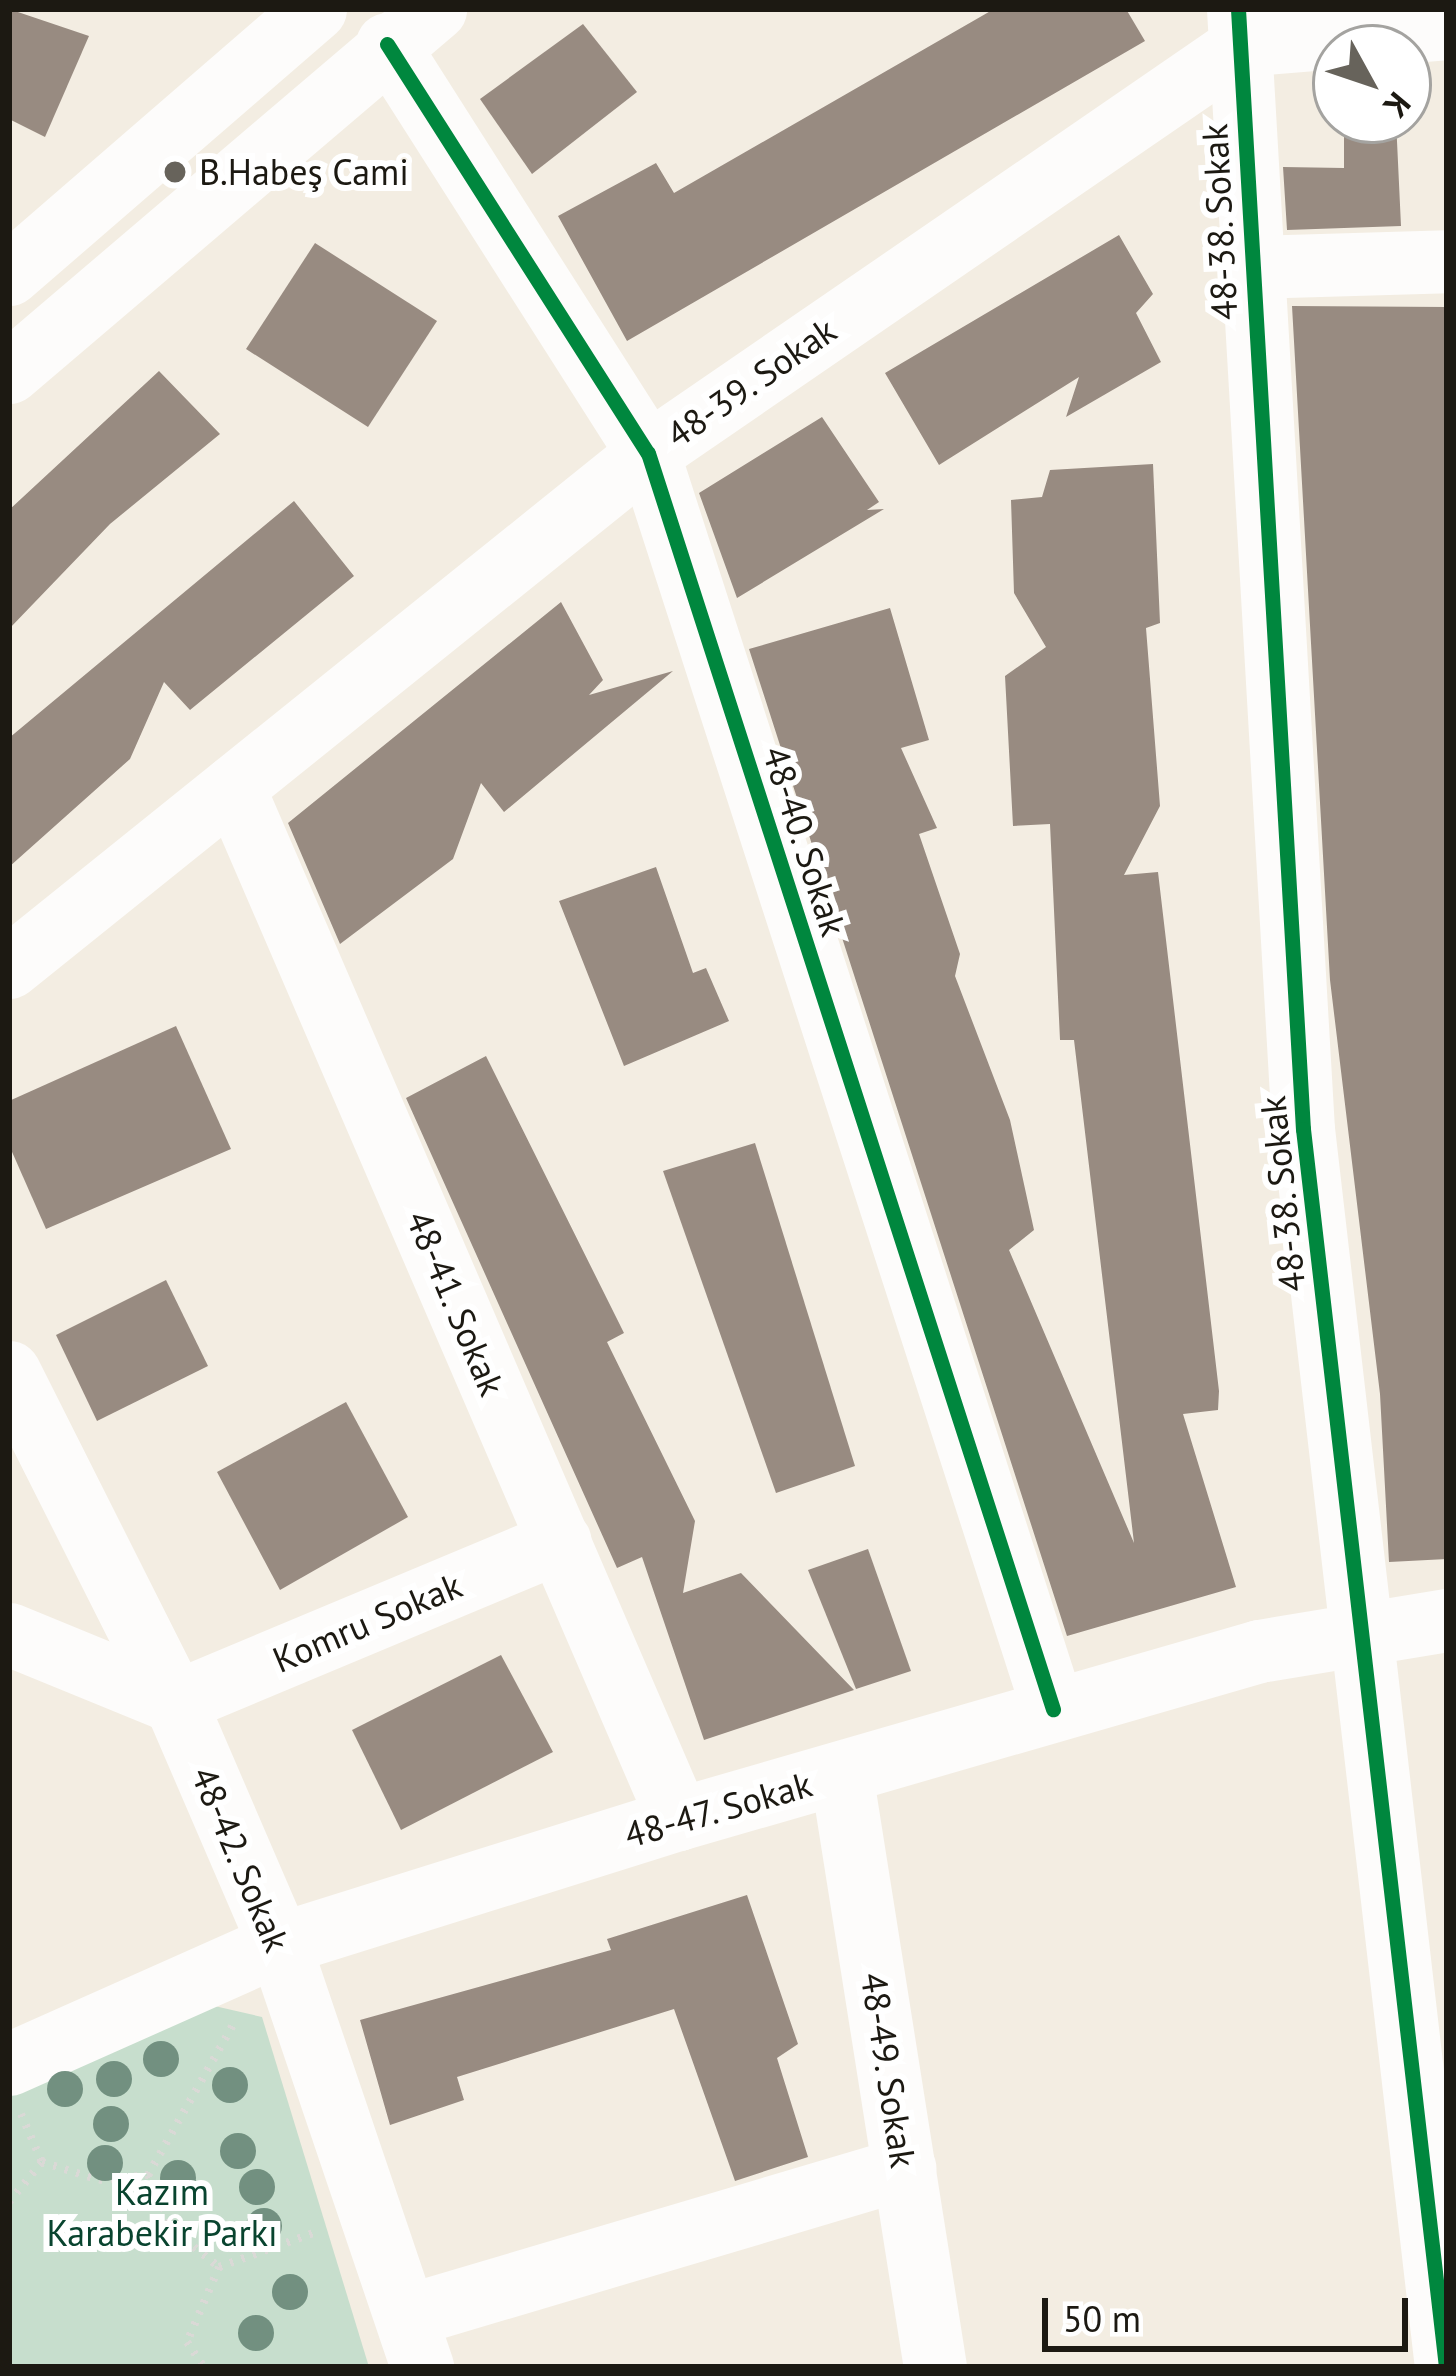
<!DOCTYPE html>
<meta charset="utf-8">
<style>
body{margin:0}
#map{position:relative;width:1456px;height:2376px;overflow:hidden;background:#f3ede2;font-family:"PT Sans",sans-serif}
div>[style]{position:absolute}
.green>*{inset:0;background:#c7decd}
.building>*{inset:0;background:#988b81}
.path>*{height:8px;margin-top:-4px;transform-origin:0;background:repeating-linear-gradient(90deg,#dad9d6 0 3px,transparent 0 12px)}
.minor>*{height:63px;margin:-31.5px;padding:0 31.5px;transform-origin:31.5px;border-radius:31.5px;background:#fdfcfb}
.cycleway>*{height:15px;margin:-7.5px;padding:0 7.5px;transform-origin:7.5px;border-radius:7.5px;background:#00873e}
.trees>*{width:36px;height:36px;margin:-18px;border-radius:50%;background:#729080}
.dots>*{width:33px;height:33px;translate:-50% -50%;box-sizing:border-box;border:6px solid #fff;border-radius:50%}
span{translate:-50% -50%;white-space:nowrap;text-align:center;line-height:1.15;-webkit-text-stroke:12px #fff;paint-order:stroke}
.poi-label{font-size:36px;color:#1c1912}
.left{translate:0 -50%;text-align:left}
.street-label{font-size:36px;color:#1c1912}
.park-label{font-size:36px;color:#09442f}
.frame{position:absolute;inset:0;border:12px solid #1c1912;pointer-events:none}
.north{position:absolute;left:1312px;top:24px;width:120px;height:120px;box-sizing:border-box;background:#fff;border:3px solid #a4a3a0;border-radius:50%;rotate:130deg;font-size:33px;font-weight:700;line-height:48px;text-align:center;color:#1c1912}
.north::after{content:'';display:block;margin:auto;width:42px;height:54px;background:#67635b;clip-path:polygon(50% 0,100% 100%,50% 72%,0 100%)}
.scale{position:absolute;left:1042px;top:2298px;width:366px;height:54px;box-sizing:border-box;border:6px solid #1c1912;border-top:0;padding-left:15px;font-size:36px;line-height:42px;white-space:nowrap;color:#1c1912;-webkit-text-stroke:9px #fff;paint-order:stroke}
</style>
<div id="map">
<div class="green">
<div style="clip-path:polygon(197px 2002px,262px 2017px,369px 2367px,9px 2367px,9px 2080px)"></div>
</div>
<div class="building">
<div style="clip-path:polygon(9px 9px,89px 36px,45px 137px,9px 119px)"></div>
<div style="clip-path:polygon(994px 9px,1126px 9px,1145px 41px,627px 341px,558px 216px,656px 163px,674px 193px)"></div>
<div style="clip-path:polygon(583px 24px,637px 92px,532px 174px,480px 99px)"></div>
<div style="clip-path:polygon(1344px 120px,1396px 120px,1401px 226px,1287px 230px,1283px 167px,1344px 168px)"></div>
<div style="clip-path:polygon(1119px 235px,1153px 294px,1136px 313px,1161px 362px,1066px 417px,1079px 377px,939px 465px,885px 373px)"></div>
<div style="clip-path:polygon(315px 243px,437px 321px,368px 427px,246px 349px)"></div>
<div style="clip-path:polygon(1292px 306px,1447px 307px,1447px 1559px,1389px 1562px,1380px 1394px,1330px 980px)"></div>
<div style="clip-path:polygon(159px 371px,220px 434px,110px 524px,9px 629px,9px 510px)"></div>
<div style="clip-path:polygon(822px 417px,879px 502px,867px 510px,884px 509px,737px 598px,699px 493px)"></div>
<div style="clip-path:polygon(1153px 464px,1160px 623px,1146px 628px,1160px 806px,1124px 875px,1158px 872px,1219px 1391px,1218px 1410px,1183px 1414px,1236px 1587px,1067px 1636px,749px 649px,890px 608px,929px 740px,901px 748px,937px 828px,919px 834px,960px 954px,955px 976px,1010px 1120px,1034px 1230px,1009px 1250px,1134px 1543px,1074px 1040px,1060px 1040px,1050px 824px,1013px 826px,1005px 676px,1046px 647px,1014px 593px,1011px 500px,1042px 497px,1050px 470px)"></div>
<div style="clip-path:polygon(294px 501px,354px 576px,190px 710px,164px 682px,130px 759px,9px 867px,9px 738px)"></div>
<div style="clip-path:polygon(561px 602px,603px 680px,589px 695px,673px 671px,504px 812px,481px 783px,453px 859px,340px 944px,288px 823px)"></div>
<div style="clip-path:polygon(656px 867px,693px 973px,706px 968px,729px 1021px,624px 1066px,559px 901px)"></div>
<div style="clip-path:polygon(176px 1026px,231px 1149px,46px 1229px,9px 1145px,9px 1101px)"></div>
<div style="clip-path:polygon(486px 1056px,624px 1333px,607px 1342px,695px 1521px,683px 1593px,741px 1573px,854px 1690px,704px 1740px,642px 1557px,617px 1568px,406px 1098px)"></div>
<div style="clip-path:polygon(755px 1143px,855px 1466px,776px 1493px,663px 1171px)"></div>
<div style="clip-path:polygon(166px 1280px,208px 1366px,97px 1421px,56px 1335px)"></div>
<div style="clip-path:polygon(346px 1402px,408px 1517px,280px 1590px,217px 1472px)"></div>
<div style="clip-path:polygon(868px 1549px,911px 1671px,856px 1689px,808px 1570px)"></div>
<div style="clip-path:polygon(501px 1655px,553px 1752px,401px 1830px,352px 1730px)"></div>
<div style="clip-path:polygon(747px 1895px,798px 2044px,777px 2058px,808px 2157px,735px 2181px,674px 2009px,457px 2077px,464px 2100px,390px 2125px,360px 2020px,611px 1950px,607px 1939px)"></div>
</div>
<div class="path">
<div style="left:21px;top:2114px;width:52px;rotate:66.4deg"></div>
<div style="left:148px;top:2175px;width:172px;rotate:-60.5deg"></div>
<div style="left:9px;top:2202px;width:52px;rotate:-50.5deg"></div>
<div style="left:42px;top:2162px;width:60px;rotate:17.5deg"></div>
<div style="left:99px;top:2180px;width:49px;rotate:-5.8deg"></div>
<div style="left:148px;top:2175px;width:63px;rotate:64.7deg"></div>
<div style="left:175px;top:2232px;width:56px;rotate:38.5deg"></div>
<div style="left:219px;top:2267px;width:82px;rotate:113.1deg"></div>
<div style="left:187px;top:2342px;width:30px;rotate:56deg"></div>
<div style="left:219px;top:2267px;width:106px;rotate:-19.8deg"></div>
</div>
<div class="minor">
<div style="left:1238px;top:9px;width:1122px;rotate:86.68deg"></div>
<div style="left:1303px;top:1129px;width:1246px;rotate:83.41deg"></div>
<div style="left:387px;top:44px;width:485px;rotate:57.5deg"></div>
<div style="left:648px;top:453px;width:1320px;rotate:72.13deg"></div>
<div style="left:1250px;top:267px;width:197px;rotate:-1.7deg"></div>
<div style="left:9px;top:274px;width:405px;rotate:-40.9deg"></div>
<div style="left:9px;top:372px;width:560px;rotate:-40.43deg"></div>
<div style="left:233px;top:787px;width:1124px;rotate:66.67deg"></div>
<div style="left:9px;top:967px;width:820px;rotate:-38.81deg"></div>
<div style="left:648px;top:453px;width:721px;rotate:-34.48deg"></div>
<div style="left:1242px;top:45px;width:206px;rotate:-4.7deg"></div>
<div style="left:9px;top:1372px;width:369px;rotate:63.3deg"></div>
<div style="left:175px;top:1702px;width:263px;rotate:66.7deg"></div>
<div style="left:279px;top:1944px;width:447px;rotate:71.3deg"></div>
<div style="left:9px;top:1634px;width:179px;rotate:22.3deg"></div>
<div style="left:175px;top:1702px;width:417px;rotate:-22.7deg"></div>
<div style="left:841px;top:1773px;width:601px;rotate:81.01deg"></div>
<div style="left:9px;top:2064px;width:295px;rotate:-24deg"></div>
<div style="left:279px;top:1944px;width:418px;rotate:-17.4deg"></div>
<div style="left:678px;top:1819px;width:605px;rotate:-16.13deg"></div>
<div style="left:1259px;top:1651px;width:191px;rotate:-9.4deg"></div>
<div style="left:406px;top:2316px;width:520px;rotate:-16.55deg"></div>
</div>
<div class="cycleway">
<div style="left:1238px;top:9px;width:1122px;rotate:86.68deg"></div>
<div style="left:1303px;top:1129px;width:1246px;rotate:83.41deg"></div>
<div style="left:387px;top:44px;width:485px;rotate:57.5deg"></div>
<div style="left:648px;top:453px;width:1320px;rotate:72.13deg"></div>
</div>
<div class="trees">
<div style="left:161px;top:2059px"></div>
<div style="left:114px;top:2079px"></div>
<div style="left:230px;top:2085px"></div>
<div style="left:65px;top:2089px"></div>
<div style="left:111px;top:2124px"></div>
<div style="left:238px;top:2151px"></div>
<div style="left:105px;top:2163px"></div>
<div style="left:178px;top:2178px"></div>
<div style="left:257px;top:2187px"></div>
<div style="left:264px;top:2226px"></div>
<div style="left:290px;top:2292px"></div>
<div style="left:256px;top:2333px"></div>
</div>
<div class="dots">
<div style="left:175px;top:172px;background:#67635b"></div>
</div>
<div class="poi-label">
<span class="left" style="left:199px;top:172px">B.Habeş Cami</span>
</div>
<div class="street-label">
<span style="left:1219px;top:222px;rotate:-93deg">48-38. Sokak</span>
<span style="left:751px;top:382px;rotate:-35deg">48-39. Sokak</span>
<span style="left:805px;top:841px;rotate:72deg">48-40. Sokak</span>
<span style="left:1282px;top:1194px;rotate:-96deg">48-38. Sokak</span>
<span style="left:456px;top:1303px;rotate:67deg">48-41. Sokak</span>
<span style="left:367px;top:1622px;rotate:-23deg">Komru Sokak</span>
<span style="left:718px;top:1809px;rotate:-16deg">48-47. Sokak</span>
<span style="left:241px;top:1859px;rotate:67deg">48-42. Sokak</span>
<span style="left:889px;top:2070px;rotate:81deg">48-49. Sokak</span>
</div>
<div class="park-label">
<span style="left:162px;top:2212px">Kazım<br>Karabekir Parkı</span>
</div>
<div class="frame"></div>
<div class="north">K</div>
<div class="scale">50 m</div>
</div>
